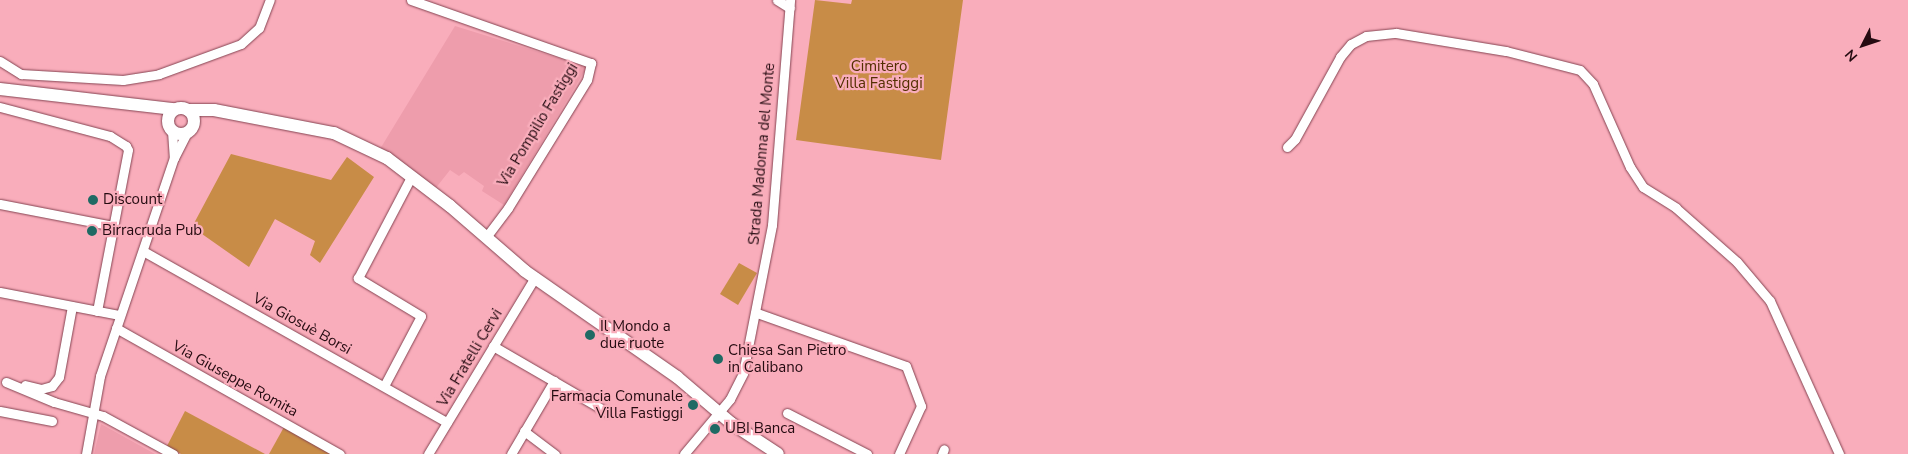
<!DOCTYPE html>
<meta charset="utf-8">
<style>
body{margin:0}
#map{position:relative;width:1908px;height:454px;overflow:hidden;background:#f9adbb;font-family:"Nunito Sans",sans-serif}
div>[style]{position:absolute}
.built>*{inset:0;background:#ee9dac}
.green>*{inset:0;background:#c88c47}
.roads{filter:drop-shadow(0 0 1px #854452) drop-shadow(0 0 1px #854452)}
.street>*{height:9px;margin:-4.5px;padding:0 4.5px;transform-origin:4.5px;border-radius:4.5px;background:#fff}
.secondary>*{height:12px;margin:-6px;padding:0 6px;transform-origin:6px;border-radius:6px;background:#fff}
.secondary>.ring{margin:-6px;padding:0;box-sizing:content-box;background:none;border:12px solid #fff;border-radius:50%}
.dots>*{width:14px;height:14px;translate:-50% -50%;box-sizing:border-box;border:2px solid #f9adbb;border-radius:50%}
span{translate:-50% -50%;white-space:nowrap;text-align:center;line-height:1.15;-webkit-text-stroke:4.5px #f9adbb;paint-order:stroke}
.park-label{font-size:15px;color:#532f00}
.street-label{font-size:15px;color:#250b11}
.poi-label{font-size:15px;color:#250b11}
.left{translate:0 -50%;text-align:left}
.right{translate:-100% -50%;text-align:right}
.north{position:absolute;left:1838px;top:20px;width:50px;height:50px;-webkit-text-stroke:4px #f9adbb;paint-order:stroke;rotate:229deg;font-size:14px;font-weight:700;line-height:20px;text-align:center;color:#250b11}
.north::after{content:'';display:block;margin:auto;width:18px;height:22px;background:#250b11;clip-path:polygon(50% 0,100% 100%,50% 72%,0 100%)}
</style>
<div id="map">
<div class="built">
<div style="clip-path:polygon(455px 26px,587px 67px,504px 205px,482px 191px,484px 186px,464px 172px,459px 176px,450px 170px,435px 189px,380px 149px)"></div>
<div style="clip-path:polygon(101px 424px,155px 454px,94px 454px)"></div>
</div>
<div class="green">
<div style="clip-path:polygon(815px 0,851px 4px,852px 0,963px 0,941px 160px,796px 140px)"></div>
<div style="clip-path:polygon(231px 154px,331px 180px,347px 157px,374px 177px,320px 263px,310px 255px,315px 241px,275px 219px,249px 267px,192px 227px)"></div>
<div style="clip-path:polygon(739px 263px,757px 273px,738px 305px,720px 294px)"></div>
<div style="clip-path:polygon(185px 411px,265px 454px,181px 454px,167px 446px)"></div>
<div style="clip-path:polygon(284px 427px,331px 454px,269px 454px)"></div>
</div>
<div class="roads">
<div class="street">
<div style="left:411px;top:0;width:191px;rotate:19.3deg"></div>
<div style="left:591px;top:63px;width:17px;rotate:103deg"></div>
<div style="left:587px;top:80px;width:150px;rotate:121.7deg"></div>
<div style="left:508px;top:208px;width:36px;rotate:127deg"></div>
<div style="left:777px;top:0;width:15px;rotate:32deg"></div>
<div style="left:0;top:61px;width:25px;rotate:32deg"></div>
<div style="left:21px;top:74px;width:102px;rotate:3.4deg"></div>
<div style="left:123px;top:80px;width:36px;rotate:-9deg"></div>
<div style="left:159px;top:74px;width:87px;rotate:-20.1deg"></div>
<div style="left:241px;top:44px;width:24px;rotate:-42deg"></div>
<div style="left:259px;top:28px;width:30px;rotate:-69deg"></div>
<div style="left:0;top:107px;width:114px;rotate:14.8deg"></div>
<div style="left:110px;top:136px;width:19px;rotate:32deg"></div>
<div style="left:126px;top:146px;width:4px;rotate:63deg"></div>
<div style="left:128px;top:150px;width:164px;rotate:100.9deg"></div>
<div style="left:172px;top:131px;width:27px;rotate:86deg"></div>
<div style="left:1287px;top:147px;width:11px;rotate:-45deg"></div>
<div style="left:1295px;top:139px;width:94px;rotate:-61.2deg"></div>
<div style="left:1340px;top:57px;width:17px;rotate:-50deg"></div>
<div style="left:1351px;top:44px;width:17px;rotate:-28deg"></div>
<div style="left:1366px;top:36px;width:30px;rotate:-6deg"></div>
<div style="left:1396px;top:33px;width:111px;rotate:9.3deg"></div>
<div style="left:1506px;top:51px;width:76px;rotate:14.4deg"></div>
<div style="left:1580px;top:70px;width:19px;rotate:47deg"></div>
<div style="left:1593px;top:84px;width:91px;rotate:66deg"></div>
<div style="left:1630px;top:167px;width:24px;rotate:57deg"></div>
<div style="left:1643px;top:187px;width:39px;rotate:32deg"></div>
<div style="left:1676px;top:208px;width:81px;rotate:41.5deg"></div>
<div style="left:1737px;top:262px;width:51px;rotate:49.8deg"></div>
<div style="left:1770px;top:301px;width:168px;rotate:65.7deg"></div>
<div style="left:0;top:204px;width:115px;rotate:11deg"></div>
<div style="left:143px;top:251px;width:349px;rotate:29.4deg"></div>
<div style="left:0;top:292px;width:122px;rotate:10.9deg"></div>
<div style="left:757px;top:313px;width:158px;rotate:19.6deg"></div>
<div style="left:906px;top:366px;width:43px;rotate:69.4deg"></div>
<div style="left:921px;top:406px;width:53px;rotate:114.6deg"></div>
<div style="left:116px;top:328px;width:257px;rotate:29.4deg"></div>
<div style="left:493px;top:346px;width:132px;rotate:30.1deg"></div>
<div style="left:6px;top:382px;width:52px;rotate:22.6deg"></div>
<div style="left:54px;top:402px;width:51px;rotate:15.9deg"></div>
<div style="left:103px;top:416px;width:80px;rotate:28.5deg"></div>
<div style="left:25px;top:385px;width:16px;rotate:14deg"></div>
<div style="left:41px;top:389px;width:11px;rotate:-15deg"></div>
<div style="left:52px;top:386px;width:11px;rotate:-52deg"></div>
<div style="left:59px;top:377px;width:72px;rotate:-79.6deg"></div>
<div style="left:384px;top:386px;width:79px;rotate:-62.1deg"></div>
<div style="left:421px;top:316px;width:74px;rotate:-148.9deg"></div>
<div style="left:358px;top:278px;width:114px;rotate:-62.3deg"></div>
<div style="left:0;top:411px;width:53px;rotate:10.9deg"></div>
<div style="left:787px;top:413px;width:90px;rotate:27.1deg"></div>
<div style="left:524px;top:431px;width:39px;rotate:37deg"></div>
<div style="left:86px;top:454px;width:79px;rotate:-79.8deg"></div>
<div style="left:100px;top:376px;width:230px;rotate:-71.3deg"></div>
<div style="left:174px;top:158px;width:28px;rotate:-63deg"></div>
<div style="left:428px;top:454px;width:207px;rotate:-58.8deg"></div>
<div style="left:511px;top:454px;width:85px;rotate:-59.5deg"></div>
<div style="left:684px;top:454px;width:72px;rotate:-50.1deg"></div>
<div style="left:730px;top:399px;width:29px;rotate:-63deg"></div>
<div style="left:743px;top:373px;width:151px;rotate:-78.9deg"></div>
<div style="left:772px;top:225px;width:226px;rotate:-85.4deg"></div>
<div style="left:942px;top:454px;width:5px;rotate:-68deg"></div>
</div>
<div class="secondary">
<div style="left:0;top:89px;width:175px;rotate:6.6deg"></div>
<div class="ring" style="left:168px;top:108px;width:14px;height:14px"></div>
<div style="left:188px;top:110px;width:26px"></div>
<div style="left:214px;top:110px;width:122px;rotate:10.9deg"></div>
<div style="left:334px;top:133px;width:59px;rotate:25.3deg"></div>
<div style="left:387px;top:158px;width:79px;rotate:37.3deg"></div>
<div style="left:450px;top:206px;width:99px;rotate:40.9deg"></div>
<div style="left:525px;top:271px;width:185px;rotate:34.9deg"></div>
<div style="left:677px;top:377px;width:71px;rotate:40.4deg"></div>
<div style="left:731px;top:423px;width:56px;rotate:33.4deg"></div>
</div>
</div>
<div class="dots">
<div style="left:93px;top:200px;background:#1f6a64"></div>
<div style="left:92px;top:231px;background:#1f6a64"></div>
<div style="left:590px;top:335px;background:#1f6a64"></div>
<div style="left:718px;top:359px;background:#1f6a64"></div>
<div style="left:693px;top:405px;background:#1f6a64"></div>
<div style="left:715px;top:429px;background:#1f6a64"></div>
</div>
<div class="park-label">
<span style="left:879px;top:75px">Cimitero<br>Villa Fastiggi</span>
</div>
<div class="street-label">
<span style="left:538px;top:125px;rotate:-59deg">Via Pompilio Fastiggi</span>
<span style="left:762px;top:154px;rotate:-85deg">Strada Madonna del Monte</span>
<span style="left:302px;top:324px;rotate:29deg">Via Giosuè Borsi</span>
<span style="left:470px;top:358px;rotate:-59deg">Via Fratelli Cervi</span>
<span style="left:235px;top:379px;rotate:29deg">Via Giuseppe Romita</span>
</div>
<div class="poi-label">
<span class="left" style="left:103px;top:200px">Discount</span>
<span class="left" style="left:102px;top:231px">Birracruda Pub</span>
<span class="left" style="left:600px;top:335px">Il Mondo a<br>due ruote</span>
<span class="left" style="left:728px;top:359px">Chiesa San Pietro<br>in Calibano</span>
<span class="right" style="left:683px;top:405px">Farmacia Comunale<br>Villa Fastiggi</span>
<span class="left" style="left:725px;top:429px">UBI Banca</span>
</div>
<div class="north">N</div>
</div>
